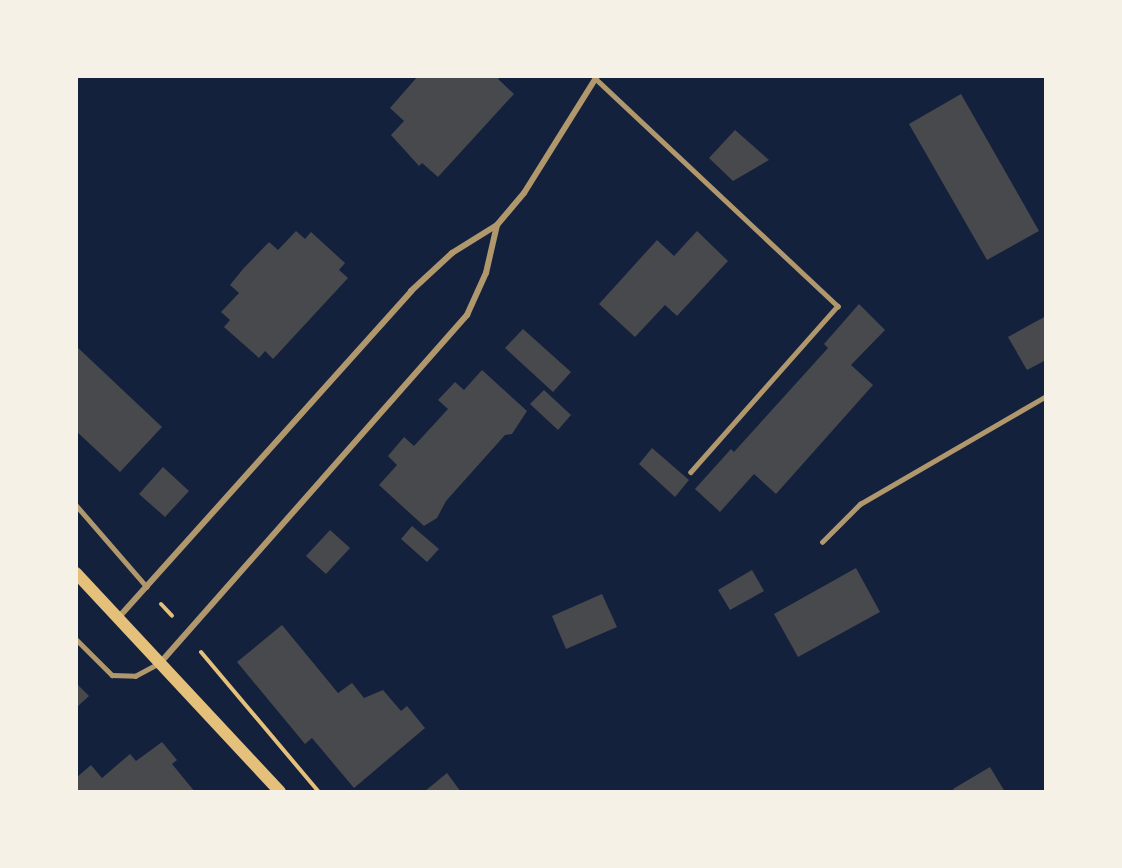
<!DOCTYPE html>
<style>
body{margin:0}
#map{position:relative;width:1122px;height:868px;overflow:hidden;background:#14213d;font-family:Mulish,sans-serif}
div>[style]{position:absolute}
.building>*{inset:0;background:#48494c}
.path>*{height:4px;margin:-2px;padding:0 2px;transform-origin:2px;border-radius:2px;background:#e5c07b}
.service>*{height:4.5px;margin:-2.25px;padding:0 2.25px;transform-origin:2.25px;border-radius:2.25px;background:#b1986c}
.minor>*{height:6px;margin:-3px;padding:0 3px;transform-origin:3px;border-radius:3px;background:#b1986c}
.secondary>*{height:12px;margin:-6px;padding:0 6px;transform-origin:6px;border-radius:6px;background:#e5c07b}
span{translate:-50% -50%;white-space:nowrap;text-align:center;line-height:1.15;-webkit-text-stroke:6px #f6f1e7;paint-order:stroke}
.frame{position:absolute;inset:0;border:78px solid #f6f1e7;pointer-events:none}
</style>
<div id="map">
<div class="building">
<div style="clip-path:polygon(418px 76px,501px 76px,498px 79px,514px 94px,438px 177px,422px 163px,419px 166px,391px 135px,404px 121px,390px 108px)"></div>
<div style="clip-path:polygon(961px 94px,1039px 231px,987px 260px,909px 124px)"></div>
<div style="clip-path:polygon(735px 130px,769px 160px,733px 181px,709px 158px)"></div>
<div style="clip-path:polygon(296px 231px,305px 239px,311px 232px,345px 263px,339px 270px,348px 278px,273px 359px,265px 351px,259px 358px,224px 327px,230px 320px,221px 312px,239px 293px,230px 285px,243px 269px,269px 242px,278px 250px)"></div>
<div style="clip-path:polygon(697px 231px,728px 261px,677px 316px,665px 305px,635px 337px,599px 304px,657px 240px,674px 256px)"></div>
<div style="clip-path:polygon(859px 304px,885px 330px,851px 365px,873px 385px,776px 494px,754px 474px,720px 512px,695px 489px,731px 449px,734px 452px,828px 348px,824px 344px)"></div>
<div style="clip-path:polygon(1046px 316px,1046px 360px,1027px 370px,1008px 337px)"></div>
<div style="clip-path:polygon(523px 329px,571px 372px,553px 392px,505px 348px)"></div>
<div style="clip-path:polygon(76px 346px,162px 427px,120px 472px,76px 431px)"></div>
<div style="clip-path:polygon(482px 370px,527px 411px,512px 434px,505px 435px,446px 501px,437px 518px,424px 526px,379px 485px,397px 465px,388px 456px,404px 437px,414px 446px,448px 409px,438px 400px,455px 382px,464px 390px)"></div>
<div style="clip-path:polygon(544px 390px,571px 415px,558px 430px,530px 404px)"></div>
<div style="clip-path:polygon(652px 448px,689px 480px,675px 497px,639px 464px)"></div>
<div style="clip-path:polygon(163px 467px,189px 491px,165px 517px,139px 494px)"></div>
<div style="clip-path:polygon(412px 526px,439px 549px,427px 562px,401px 539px)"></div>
<div style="clip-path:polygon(330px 530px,350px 548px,326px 574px,306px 556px)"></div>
<div style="clip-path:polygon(856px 568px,880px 612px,798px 657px,774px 614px)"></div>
<div style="clip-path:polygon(752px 570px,764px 591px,730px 610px,718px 590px)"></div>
<div style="clip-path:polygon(602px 594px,617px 627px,566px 649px,552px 616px)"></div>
<div style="clip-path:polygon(282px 625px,338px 693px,352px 683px,364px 698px,383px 690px,401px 711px,407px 706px,425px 728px,354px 788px,312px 738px,305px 744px,237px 662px)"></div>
<div style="clip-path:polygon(76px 683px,89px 696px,76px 708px)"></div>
<div style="clip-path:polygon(162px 742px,177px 760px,172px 764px,195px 792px,76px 792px,76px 778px,91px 765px,102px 778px,130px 754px,136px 761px)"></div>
<div style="clip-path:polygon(990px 767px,1005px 792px,955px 792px,953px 789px)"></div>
<div style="clip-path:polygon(447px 773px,461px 792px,424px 792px)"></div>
</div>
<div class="path">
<div style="left:161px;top:604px;width:16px;rotate:47deg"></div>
<div style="left:201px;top:652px;width:183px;rotate:49.9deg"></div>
</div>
<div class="service">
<div style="left:596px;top:79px;width:332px;rotate:43.2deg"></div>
<div style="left:838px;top:306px;width:222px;rotate:131.5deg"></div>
<div style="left:76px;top:505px;width:108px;rotate:49.1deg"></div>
<div style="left:822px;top:542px;width:54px;rotate:-45deg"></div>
<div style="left:860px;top:504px;width:215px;rotate:-30.1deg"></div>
<div style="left:76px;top:639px;width:51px;rotate:45deg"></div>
<div style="left:112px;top:675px;width:23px;rotate:2deg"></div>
<div style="left:135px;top:676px;width:26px;rotate:-28deg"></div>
</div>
<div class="minor">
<div style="left:119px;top:617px;width:438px;rotate:-48.1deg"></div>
<div style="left:411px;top:291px;width:56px;rotate:-42.8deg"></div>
<div style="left:452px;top:253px;width:53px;rotate:-31.9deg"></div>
<div style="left:497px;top:225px;width:42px;rotate:-49.8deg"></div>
<div style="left:524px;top:193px;width:138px;rotate:-58deg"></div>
<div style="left:161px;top:662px;width:463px;rotate:-48.6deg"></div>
<div style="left:467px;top:315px;width:46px;rotate:-65.7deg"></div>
<div style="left:486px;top:273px;width:49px;rotate:-77.1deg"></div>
</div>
<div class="secondary">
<div style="left:76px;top:573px;width:299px;rotate:47deg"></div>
</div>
<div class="frame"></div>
</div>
